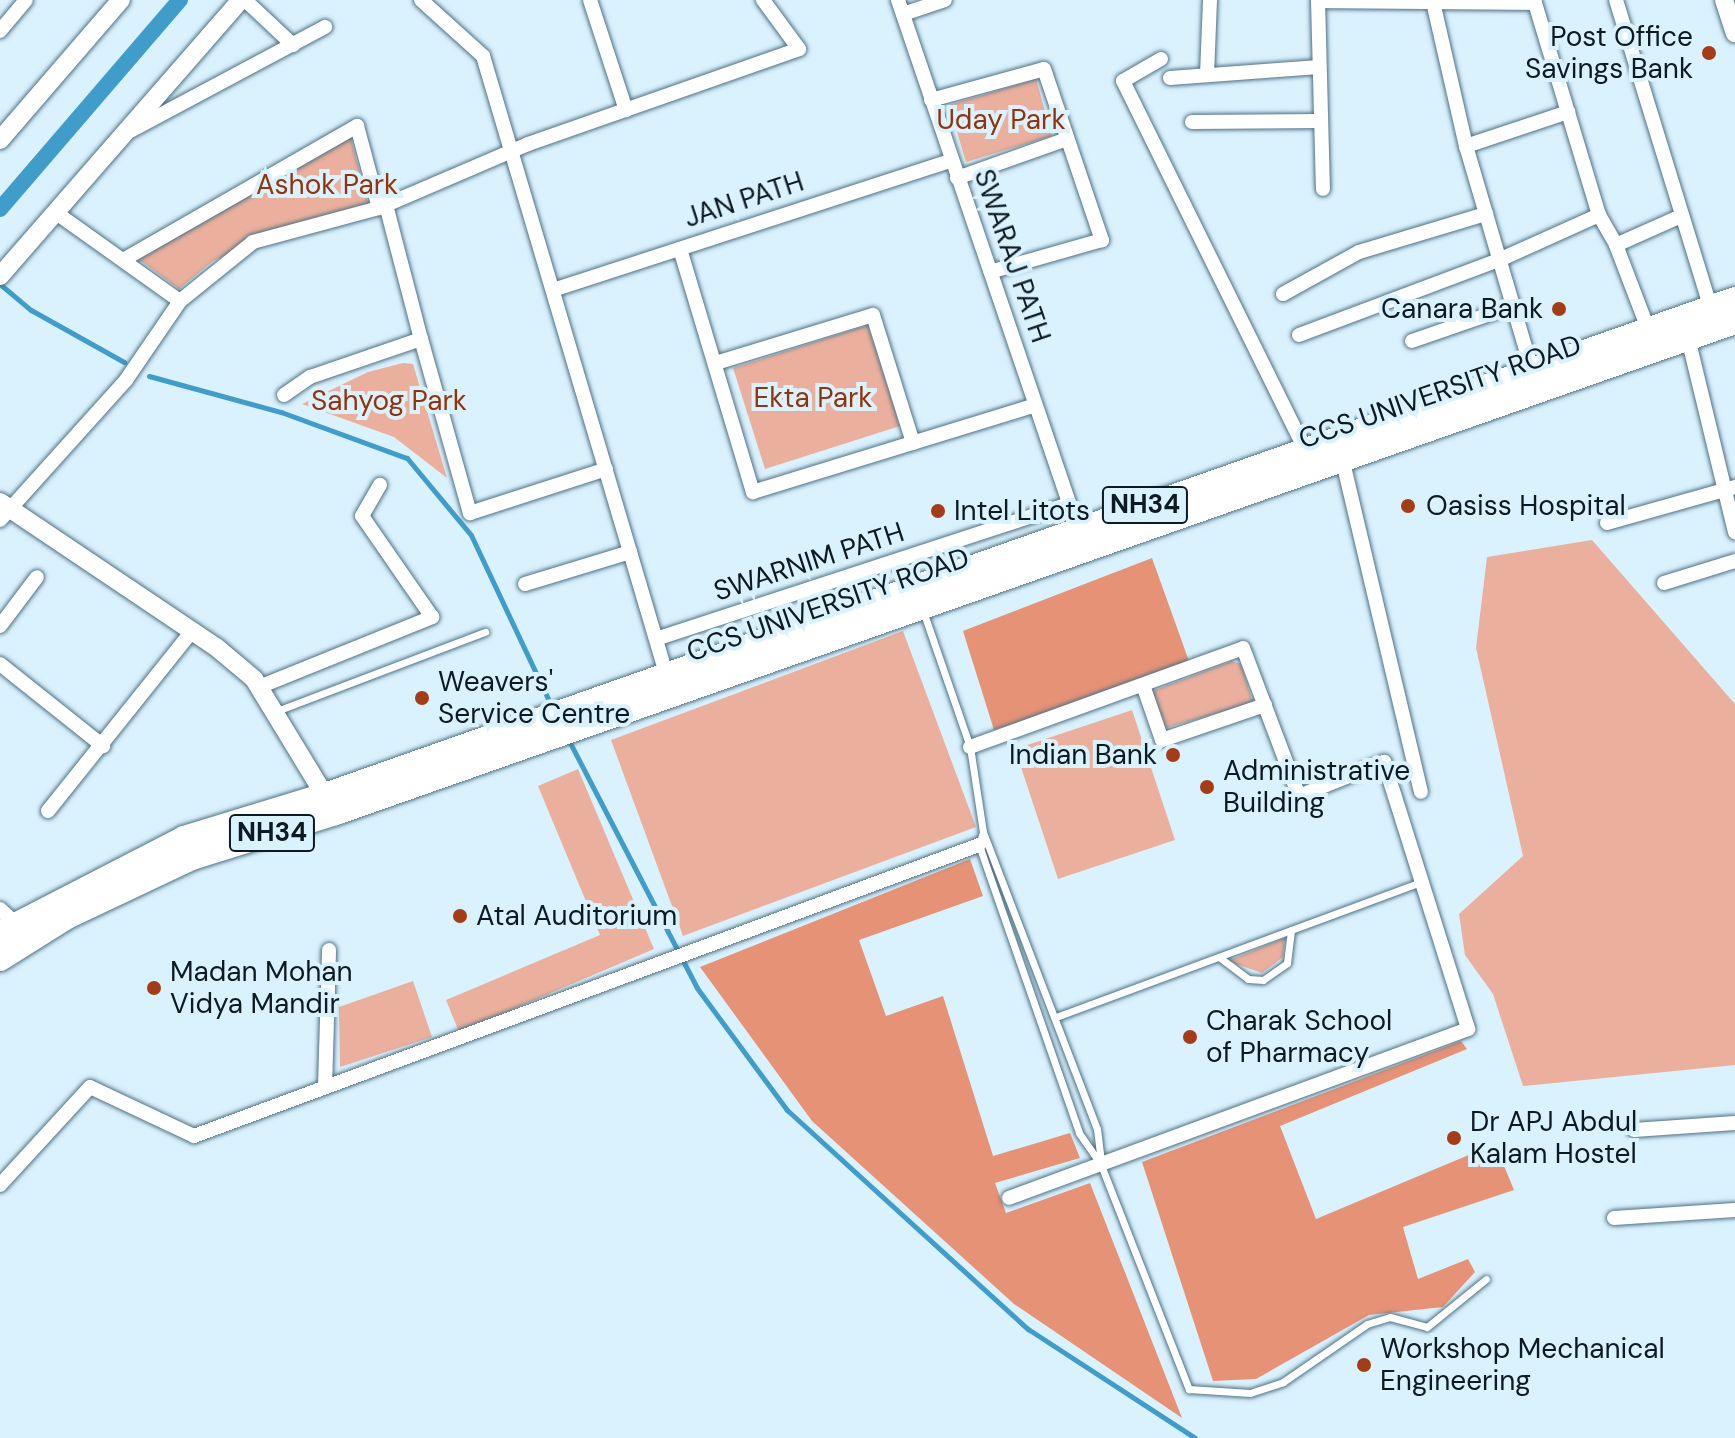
<!DOCTYPE html>
<style>
body{margin:0}
#map{position:relative;width:1735px;height:1438px;overflow:hidden;background:#daf1fe;font-family:"DM Sans",sans-serif}
div>[style]{position:absolute}
.green>*{inset:0;background:#ebb09d}
.forest>*{inset:0;background:#e59277}
.stream>*{height:5px;margin:-2.5px;padding:0 2.5px;transform-origin:2.5px;border-radius:2.5px;background:#409dc9}
.canal>*{height:16px;margin:-8px;padding:0 8px;transform-origin:8px;border-radius:8px;background:#409dc9}
.roads{filter:drop-shadow(0 0 2px #4d7183) drop-shadow(0 0 2px #4d7183)}
.lane>*{height:7px;margin:-3.5px;padding:0 3.5px;transform-origin:3.5px;border-radius:3.5px;background:#fff}
.street>*{height:14px;margin:-7px;padding:0 7px;transform-origin:7px;border-radius:7px;background:#fff}
.secondary>*{height:18px;margin:-9px;padding:0 9px;transform-origin:9px;border-radius:9px;background:#fff}
.highway>*{height:24px;margin:-12px;padding:0 12px;transform-origin:12px;border-radius:12px;background:#fff}
.dots>*{width:22px;height:22px;translate:-50% -50%;box-sizing:border-box;border:4px solid #daf1fe;border-radius:50%}
span{translate:-50% -50%;white-space:nowrap;text-align:center;line-height:1.15;-webkit-text-stroke:8px #daf1fe;paint-order:stroke}
.shield-label span{padding:2px 6px;background:#daf1fe;border:2px solid;border-radius:6px;-webkit-text-stroke-width:0}
.shield-label{font-size:26px;color:#0c1a21;font-weight:700}
.poi-label{font-size:28px;color:#0c1a21}
.right{translate:-100% -50%;text-align:right}
.left{translate:0 -50%;text-align:left}
.park-label{font-size:28px;color:#93320b}
.street-label{font-size:28px;color:#0c1a21}
</style>
<div id="map">
<div class="green">
<div style="clip-path:polygon(1036px 79px,1052px 136px,966px 162px,949px 105px)"></div>
<div style="clip-path:polygon(349px 131px,370px 211px,262px 238px,213px 261px,179px 289px,133px 255px)"></div>
<div style="clip-path:polygon(868px 325px,900px 426px,765px 469px,733px 368px)"></div>
<div style="clip-path:polygon(403px 363px,413px 364px,447px 478px,394px 437px,302px 404px,368px 372px)"></div>
<div style="clip-path:polygon(1592px 540px,1735px 704px,1735px 1065px,1523px 1086px,1493px 994px,1465px 955px,1459px 914px,1523px 856px,1476px 648px,1487px 557px)"></div>
<div style="clip-path:polygon(903px 631px,976px 827px,683px 936px,611px 740px)"></div>
<div style="clip-path:polygon(1232px 661px,1241px 664px,1253px 703px,1165px 728px,1150px 692px)"></div>
<div style="clip-path:polygon(1132px 710px,1175px 840px,1058px 879px,1015px 749px)"></div>
<div style="clip-path:polygon(578px 769px,654px 949px,459px 1032px,446px 1000px,600px 935px,538px 786px)"></div>
<div style="clip-path:polygon(1285px 938px,1283px 957px,1262px 973px,1228px 961px)"></div>
<div style="clip-path:polygon(413px 981px,432px 1037px,340px 1067px,339px 1007px)"></div>
</div>
<div class="forest">
<div style="clip-path:polygon(1152px 558px,1190px 664px,994px 730px,963px 631px)"></div>
<div style="clip-path:polygon(970px 859px,983px 896px,859px 940px,886px 1016px,943px 996px,993px 1156px,1070px 1133px,1080px 1158px,995px 1183px,1006px 1213px,1090px 1183px,1182px 1418px,1014px 1304px,812px 1121px,700px 967px)"></div>
<div style="clip-path:polygon(1461px 1041px,1467px 1049px,1280px 1126px,1316px 1219px,1495px 1144px,1514px 1190px,1403px 1227px,1418px 1279px,1468px 1259px,1475px 1272px,1443px 1307px,1369px 1315px,1256px 1379px,1213px 1381px,1142px 1162px)"></div>
</div>
<div class="stream">
<div style="left:1px;top:285px;width:39px;rotate:40deg"></div>
<div style="left:31px;top:310px;width:107px;rotate:29.2deg"></div>
<div style="left:149px;top:376px;width:137px;rotate:15.3deg"></div>
<div style="left:281px;top:412px;width:134px;rotate:20.1deg"></div>
<div style="left:407px;top:458px;width:100px;rotate:50.3deg"></div>
<div style="left:471px;top:535px;width:190px;rotate:64.8deg"></div>
<div style="left:567px;top:737px;width:283px;rotate:62.6deg"></div>
<div style="left:697px;top:988px;width:152px;rotate:53.6deg"></div>
<div style="left:787px;top:1110px;width:326px;rotate:42.3deg"></div>
<div style="left:1028px;top:1329px;width:199px;rotate:33.1deg"></div>
</div>
<div class="canal">
<div style="left:0;top:209px;width:276px;rotate:-49.3deg"></div>
</div>
<div class="roads">
<div class="lane">
<div style="left:923px;top:611px;width:144px;rotate:70.9deg"></div>
<div style="left:970px;top:747px;width:86px;rotate:81.3deg"></div>
<div style="left:983px;top:832px;width:14px;rotate:107deg"></div>
<div style="left:979px;top:845px;width:31px;rotate:71deg"></div>
<div style="left:989px;top:874px;width:274px;rotate:70.8deg"></div>
<div style="left:1079px;top:1133px;width:39px;rotate:55deg"></div>
<div style="left:1101px;top:1165px;width:241px;rotate:68.6deg"></div>
<div style="left:1189px;top:1389px;width:61px;rotate:3.8deg"></div>
<div style="left:1250px;top:1393px;width:35px;rotate:-18deg"></div>
<div style="left:1283px;top:1382px;width:102px;rotate:-34.6deg"></div>
<div style="left:1367px;top:1324px;width:24px;rotate:-17deg"></div>
<div style="left:1390px;top:1317px;width:38px;rotate:15deg"></div>
<div style="left:1427px;top:1327px;width:76px;rotate:-39.1deg"></div>
<div style="left:274px;top:712px;width:226px;rotate:-20.8deg"></div>
<div style="left:983px;top:832px;width:318px;rotate:69deg"></div>
<div style="left:1097px;top:1129px;width:33px;rotate:83deg"></div>
<div style="left:1219px;top:957px;width:36px;rotate:37deg"></div>
<div style="left:1248px;top:979px;width:15px;rotate:4deg"></div>
<div style="left:1263px;top:980px;width:29px;rotate:-35deg"></div>
<div style="left:1287px;top:963px;width:33px;rotate:-83deg"></div>
<div style="left:1056px;top:1017px;width:389px;rotate:-20.3deg"></div>
</div>
<div class="street">
<div style="left:245px;top:0;width:66px;rotate:43.2deg"></div>
<div style="left:421px;top:0;width:84px;rotate:42.1deg"></div>
<div style="left:483px;top:56px;width:651px;rotate:73.49deg"></div>
<div style="left:590px;top:0;width:116px;rotate:71.9deg"></div>
<div style="left:898px;top:0;width:559px;rotate:71.21deg"></div>
<div style="left:1318px;top:0;width:189px;rotate:88.5deg"></div>
<div style="left:1616px;top:0;width:322px;rotate:72.9deg"></div>
<div style="left:1433px;top:2px;width:148px;rotate:77.1deg"></div>
<div style="left:1466px;top:146px;width:108px;rotate:-18.4deg"></div>
<div style="left:903px;top:14px;width:44px;rotate:-18.4deg"></div>
<div style="left:0;top:31px;width:40px;rotate:-50deg"></div>
<div style="left:1161px;top:59px;width:44px;rotate:149.9deg"></div>
<div style="left:1123px;top:81px;width:409px;rotate:63.7deg"></div>
<div style="left:1207px;top:75px;width:75px;rotate:-87.7deg"></div>
<div style="left:1170px;top:78px;width:149px;rotate:-4.2deg"></div>
<div style="left:931px;top:100px;width:117px;rotate:-15.3deg"></div>
<div style="left:1044px;top:69px;width:181px;rotate:71.3deg"></div>
<div style="left:1102px;top:240px;width:116px;rotate:164.1deg"></div>
<div style="left:1192px;top:122px;width:129px;rotate:-0.4deg"></div>
<div style="left:132px;top:130px;width:219px;rotate:-28.1deg"></div>
<div style="left:1466px;top:146px;width:230px;rotate:73.6deg"></div>
<div style="left:957px;top:178px;width:117px;rotate:-19.5deg"></div>
<div style="left:386px;top:205px;width:138px;rotate:75.4deg"></div>
<div style="left:55px;top:212px;width:153px;rotate:35.5deg"></div>
<div style="left:1599px;top:215px;width:34px;rotate:60deg"></div>
<div style="left:1616px;top:245px;width:90px;rotate:69.1deg"></div>
<div style="left:1616px;top:245px;width:71px;rotate:-24deg"></div>
<div style="left:680px;top:249px;width:254px;rotate:73.3deg"></div>
<div style="left:753px;top:492px;width:295px;rotate:-17.1deg"></div>
<div style="left:123px;top:260px;width:270px;rotate:-29.8deg"></div>
<div style="left:357px;top:126px;width:85px;rotate:75deg"></div>
<div style="left:553px;top:290px;width:418px;rotate:-18deg"></div>
<div style="left:1283px;top:294px;width:87px;rotate:-28.9deg"></div>
<div style="left:1359px;top:252px;width:133px;rotate:-16.7deg"></div>
<div style="left:1299px;top:335px;width:214px;rotate:-20.6deg"></div>
<div style="left:1499px;top:260px;width:110px;rotate:-24.2deg"></div>
<div style="left:1599px;top:215px;width:221px;rotate:-106.8deg"></div>
<div style="left:1535px;top:3px;width:217px;rotate:-179.5deg"></div>
<div style="left:1688px;top:338px;width:200px;rotate:76.4deg"></div>
<div style="left:1412px;top:341px;width:107px;rotate:-19.1deg"></div>
<div style="left:716px;top:363px;width:164px;rotate:-17deg"></div>
<div style="left:873px;top:315px;width:134px;rotate:72.6deg"></div>
<div style="left:284px;top:395px;width:32px;rotate:-35deg"></div>
<div style="left:310px;top:377px;width:117px;rotate:-18.9deg"></div>
<div style="left:421px;top:339px;width:181px;rotate:74.3deg"></div>
<div style="left:470px;top:513px;width:143px;rotate:-17.9deg"></div>
<div style="left:1342px;top:458px;width:343px;rotate:76.7deg"></div>
<div style="left:0;top:520px;width:188px;rotate:-48deg"></div>
<div style="left:126px;top:380px;width:96px;rotate:-55.6deg"></div>
<div style="left:180px;top:301px;width:94px;rotate:-38.9deg"></div>
<div style="left:253px;top:242px;width:131px;rotate:-15.1deg"></div>
<div style="left:379px;top:208px;width:162px;rotate:-23.2deg"></div>
<div style="left:528px;top:144px;width:287px;rotate:-19.3deg"></div>
<div style="left:799px;top:49px;width:61px;rotate:-126.3deg"></div>
<div style="left:1607px;top:523px;width:133px;rotate:-15.7deg"></div>
<div style="left:1664px;top:583px;width:74px;rotate:-17.2deg"></div>
<div style="left:525px;top:584px;width:110px;rotate:-16.9deg"></div>
<div style="left:0;top:626px;width:61px;rotate:-52.9deg"></div>
<div style="left:656px;top:639px;width:435px;rotate:-18.1deg"></div>
<div style="left:0;top:664px;width:132px;rotate:38.5deg"></div>
<div style="left:259px;top:687px;width:187px;rotate:-22deg"></div>
<div style="left:432px;top:617px;width:123px;rotate:-124.7deg"></div>
<div style="left:362px;top:516px;width:36px;rotate:-60deg"></div>
<div style="left:1144px;top:688px;width:55px;rotate:70.9deg"></div>
<div style="left:1162px;top:740px;width:109px;rotate:-18.8deg"></div>
<div style="left:970px;top:747px;width:290px;rotate:-19.9deg"></div>
<div style="left:1243px;top:648px;width:158px;rotate:69.3deg"></div>
<div style="left:1299px;top:796px;width:92px;rotate:-21.8deg"></div>
<div style="left:1384px;top:762px;width:280px;rotate:72.5deg"></div>
<div style="left:1468px;top:1029px;width:489px;rotate:159.8deg"></div>
<div style="left:48px;top:811px;width:231px;rotate:-51.3deg"></div>
<div style="left:0;top:909px;width:21px;rotate:43deg"></div>
<div style="left:325px;top:1087px;width:137px;rotate:-88.3deg"></div>
<div style="left:1634px;top:1130px;width:101px;rotate:-4deg"></div>
<div style="left:0;top:1185px;width:133px;rotate:-47.4deg"></div>
<div style="left:90px;top:1087px;width:115px;rotate:25.2deg"></div>
<div style="left:194px;top:1136px;width:837px;rotate:-20.34deg"></div>
<div style="left:1614px;top:1218px;width:121px;rotate:-3.8deg"></div>
</div>
<div class="secondary">
<div style="left:1724px;top:0;width:35px;rotate:72deg"></div>
<div style="left:0;top:140px;width:185px;rotate:-49.2deg"></div>
<div style="left:0;top:276px;width:366px;rotate:-48.9deg"></div>
<div style="left:0;top:502px;width:260px;rotate:33.9deg"></div>
<div style="left:216px;top:647px;width:50px;rotate:40.1deg"></div>
<div style="left:254px;top:679px;width:146px;rotate:58.7deg"></div>
</div>
<div class="highway">
<div style="left:0;top:933px;width:207px;rotate:-27.3deg"></div>
<div style="left:184px;top:838px;width:147px;rotate:-17deg"></div>
<div style="left:325px;top:795px;width:1495px;rotate:-19.38deg"></div>
<div style="left:0;top:959px;width:79px;rotate:-32.1deg"></div>
<div style="left:67px;top:917px;width:138px;rotate:-25.3deg"></div>
<div style="left:192px;top:858px;width:151px;rotate:-17.4deg"></div>
<div style="left:336px;top:813px;width:1483px;rotate:-19.34deg"></div>
</div>
</div>
<div class="dots">
<div style="left:1709px;top:53px;background:#a43d17"></div>
<div style="left:1559px;top:309px;background:#a43d17"></div>
<div style="left:1408px;top:506px;background:#a43d17"></div>
<div style="left:938px;top:511px;background:#a43d17"></div>
<div style="left:422px;top:698px;background:#a43d17"></div>
<div style="left:1173px;top:755px;background:#a43d17"></div>
<div style="left:1207px;top:787px;background:#a43d17"></div>
<div style="left:460px;top:916px;background:#a43d17"></div>
<div style="left:154px;top:988px;background:#a43d17"></div>
<div style="left:1190px;top:1037px;background:#a43d17"></div>
<div style="left:1454px;top:1138px;background:#a43d17"></div>
<div style="left:1364px;top:1365px;background:#a43d17"></div>
</div>
<div class="shield-label">
<span style="left:1145px;top:505px">NH34</span>
<span style="left:272px;top:833px">NH34</span>
</div>
<div class="poi-label">
<span class="right" style="left:1693px;top:53px">Post Office<br>Savings Bank</span>
<span class="right" style="left:1543px;top:309px">Canara Bank</span>
<span class="left" style="left:1426px;top:506px">Oasiss Hospital</span>
<span class="left" style="left:954px;top:511px">Intel Litots</span>
<span class="left" style="left:438px;top:698px">Weavers'<br>Service Centre</span>
<span class="right" style="left:1157px;top:755px">Indian Bank</span>
<span class="left" style="left:1223px;top:787px">Administrative<br>Building</span>
<span class="left" style="left:476px;top:916px">Atal Auditorium</span>
<span class="left" style="left:170px;top:988px">Madan Mohan<br>Vidya Mandir</span>
<span class="left" style="left:1206px;top:1037px">Charak School<br>of Pharmacy</span>
<span class="left" style="left:1470px;top:1138px">Dr APJ Abdul<br>Kalam Hostel</span>
<span class="left" style="left:1380px;top:1365px">Workshop Mechanical<br>Engineering</span>
</div>
<div class="park-label">
<span style="left:1001px;top:120px">Uday Park</span>
<span style="left:327px;top:185px">Ashok Park</span>
<span style="left:813px;top:398px">Ekta Park</span>
<span style="left:389px;top:401px">Sahyog Park</span>
</div>
<div class="street-label">
<span style="left:744px;top:200px;rotate:-18deg">JAN PATH</span>
<span style="left:1012px;top:256px;rotate:71deg">SWARAJ PATH</span>
<span style="left:1440px;top:392px;rotate:-19deg">CCS UNIVERSITY ROAD</span>
<span style="left:809px;top:562px;rotate:-18deg">SWARNIM PATH</span>
<span style="left:828px;top:605px;rotate:-19deg">CCS UNIVERSITY ROAD</span>
</div>
</div>
